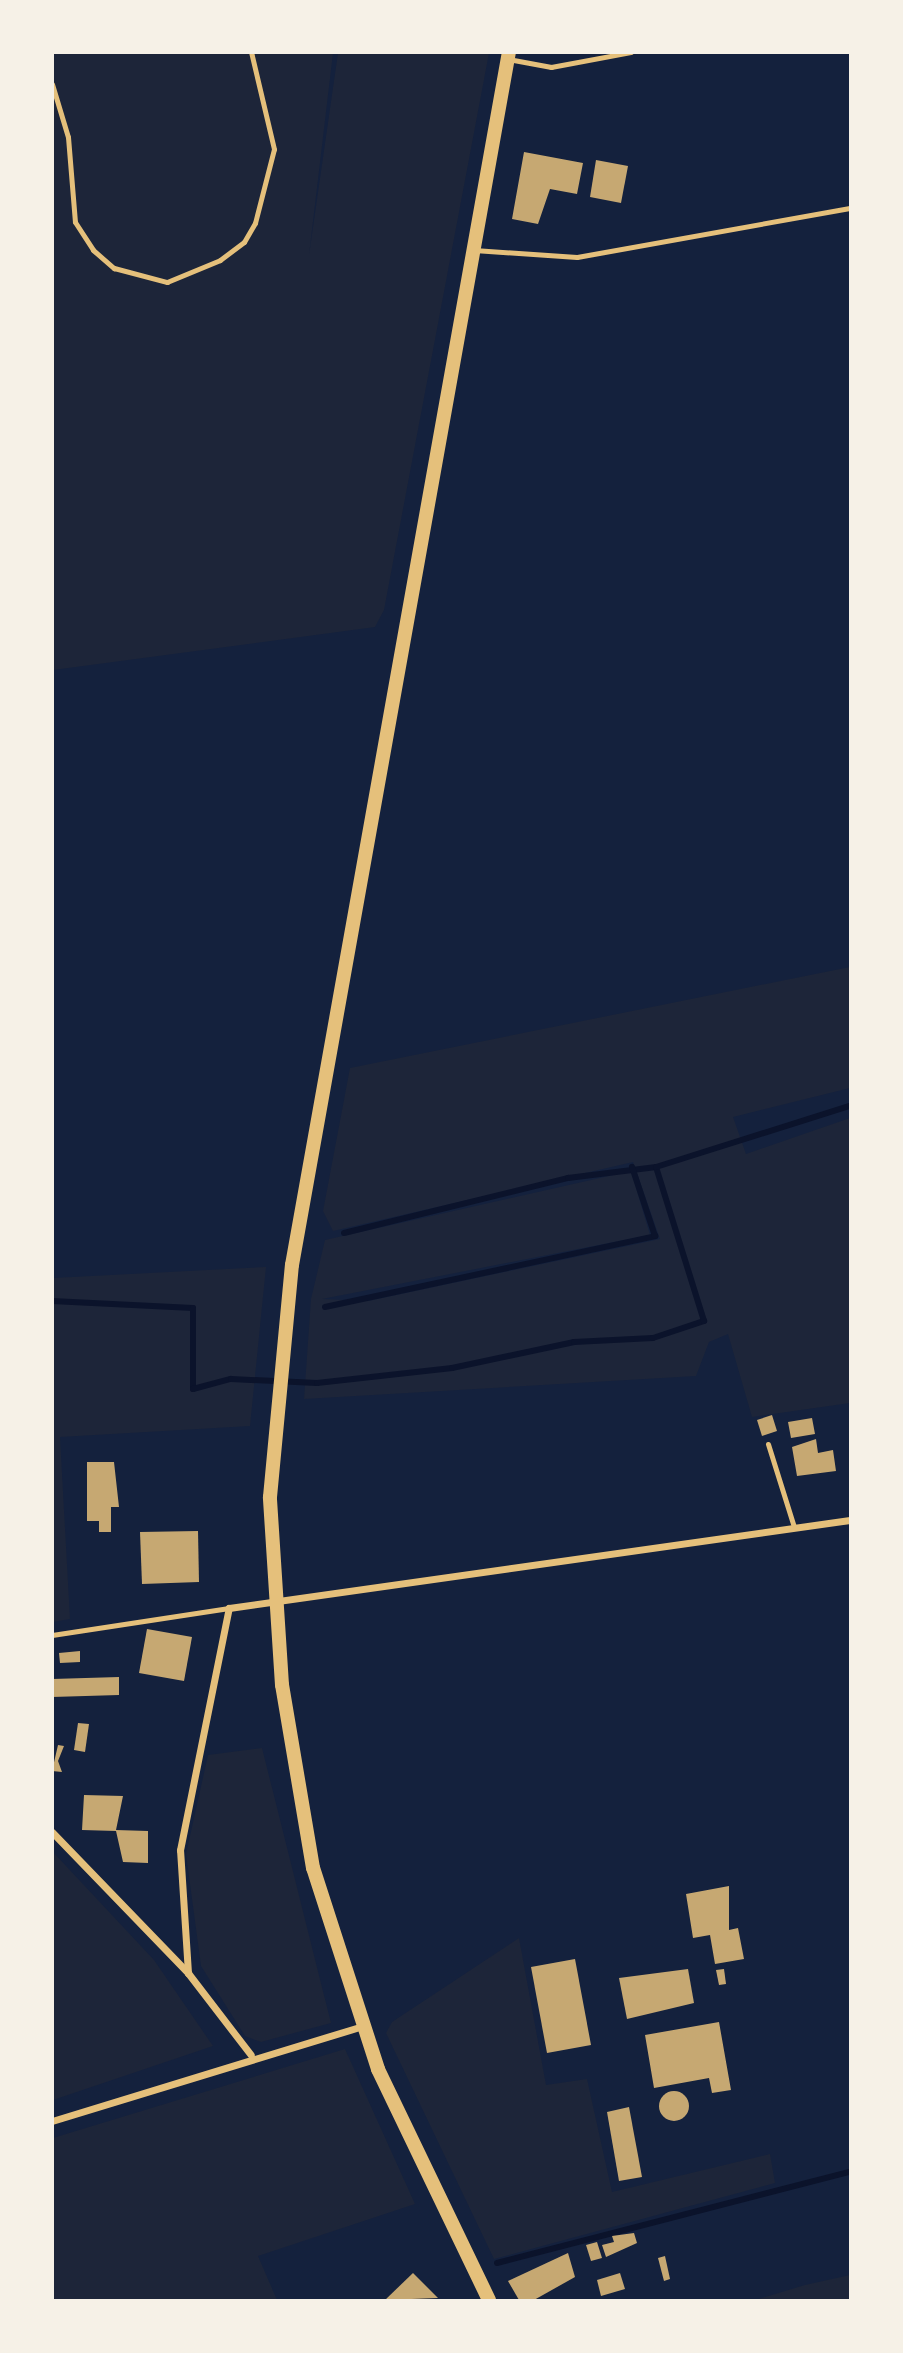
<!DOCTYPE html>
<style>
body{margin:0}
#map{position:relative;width:903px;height:2353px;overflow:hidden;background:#14213d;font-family:"DM Sans",sans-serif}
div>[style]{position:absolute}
.green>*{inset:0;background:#1d2539}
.stream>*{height:6px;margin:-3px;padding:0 3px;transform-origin:3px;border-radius:3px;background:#0b132b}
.building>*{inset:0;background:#c6a872}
.round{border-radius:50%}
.service>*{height:5px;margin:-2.5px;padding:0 2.5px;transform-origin:2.5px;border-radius:2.5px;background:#e5c07b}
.minor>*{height:7px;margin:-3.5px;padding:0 3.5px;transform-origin:3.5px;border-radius:3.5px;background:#e5c07b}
.secondary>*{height:14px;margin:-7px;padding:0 7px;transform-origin:7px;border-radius:7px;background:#e5c07b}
span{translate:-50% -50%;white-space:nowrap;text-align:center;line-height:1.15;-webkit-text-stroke:5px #f6f1e7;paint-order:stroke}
.frame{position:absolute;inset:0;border:54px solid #f6f1e7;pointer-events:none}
</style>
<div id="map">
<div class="green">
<div style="clip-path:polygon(52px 53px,333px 53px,309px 255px,338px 53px,489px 53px,384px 610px,375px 627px,53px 670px)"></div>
<div style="clip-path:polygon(850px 967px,850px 1088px,733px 1117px,746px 1154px,850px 1118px,850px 1403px,752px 1417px,728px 1334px,709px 1342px,696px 1376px,304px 1399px,311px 1299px,325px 1240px,631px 1171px,650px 1235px,322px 1299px,368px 1301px,660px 1239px,633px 1162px,333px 1231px,323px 1211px,350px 1068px)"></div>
<div style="clip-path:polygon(266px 1267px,250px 1426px,60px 1437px,70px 1619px,53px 1622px,53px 1278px)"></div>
<div style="clip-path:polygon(262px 1748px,331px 2023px,261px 2042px,245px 2036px,201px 1966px,186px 1854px,208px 1755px)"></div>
<div style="clip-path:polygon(52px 1851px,154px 1960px,213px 2046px,53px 2100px)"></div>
<div style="clip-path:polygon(519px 1938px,546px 2085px,587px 2079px,612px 2192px,770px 2154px,775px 2183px,494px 2259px,386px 2033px,392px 2022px)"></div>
<div style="clip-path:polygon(345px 2049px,415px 2204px,258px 2256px,277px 2300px,53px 2300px,53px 2138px)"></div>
<div style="clip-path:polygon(850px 2275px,850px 2300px,755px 2300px,805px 2285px)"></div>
</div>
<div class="stream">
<div style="left:344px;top:1233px;width:231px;rotate:-13.8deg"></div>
<div style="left:568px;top:1178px;width:89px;rotate:-7.1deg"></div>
<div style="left:52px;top:1301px;width:141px;rotate:2.8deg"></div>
<div style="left:193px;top:1308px;width:81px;rotate:90deg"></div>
<div style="left:193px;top:1389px;width:39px;rotate:-15deg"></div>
<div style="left:231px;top:1379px;width:86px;rotate:2.7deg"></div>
<div style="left:317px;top:1383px;width:136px;rotate:-6.3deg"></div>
<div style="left:452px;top:1368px;width:125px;rotate:-12deg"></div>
<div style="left:574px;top:1342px;width:79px;rotate:-2.9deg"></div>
<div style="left:653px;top:1338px;width:54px;rotate:-18.4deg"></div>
<div style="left:704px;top:1321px;width:161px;rotate:-107.3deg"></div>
<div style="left:656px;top:1167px;width:203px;rotate:-17.5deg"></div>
<div style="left:325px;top:1307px;width:338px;rotate:-12.1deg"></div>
<div style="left:655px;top:1236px;width:73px;rotate:-108.4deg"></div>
<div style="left:497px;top:2263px;width:365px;rotate:-14.5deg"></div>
</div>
<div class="building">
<div style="clip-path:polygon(524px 152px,583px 163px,577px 194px,550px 189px,538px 224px,512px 219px)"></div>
<div style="clip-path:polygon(596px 160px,628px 166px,621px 203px,590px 197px)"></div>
<div style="clip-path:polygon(772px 1415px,777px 1431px,762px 1436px,757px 1420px)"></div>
<div style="clip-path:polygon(812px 1418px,815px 1434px,791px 1438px,788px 1422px)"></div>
<div style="clip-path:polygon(816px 1439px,818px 1453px,833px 1450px,836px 1471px,797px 1476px,792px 1447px)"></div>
<div style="clip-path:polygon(87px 1462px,114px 1462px,119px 1507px,111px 1507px,111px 1532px,99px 1532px,99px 1521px,87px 1521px)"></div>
<div style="clip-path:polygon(198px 1531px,199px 1582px,142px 1584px,140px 1532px)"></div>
<div style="clip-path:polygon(147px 1629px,192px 1637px,184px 1681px,139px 1673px)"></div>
<div style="clip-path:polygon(80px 1651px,80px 1662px,60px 1663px,59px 1653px)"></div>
<div style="clip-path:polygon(119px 1677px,119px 1695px,52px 1697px,52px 1679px)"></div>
<div style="clip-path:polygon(78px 1723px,89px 1724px,85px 1752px,74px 1750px)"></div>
<div style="clip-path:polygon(58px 1745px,64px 1746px,58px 1761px,62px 1772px,52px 1771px)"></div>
<div style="clip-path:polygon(84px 1795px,123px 1796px,116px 1830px,148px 1831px,148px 1863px,123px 1862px,116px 1831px,82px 1830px)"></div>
<div style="clip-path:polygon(729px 1886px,729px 1930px,738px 1928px,744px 1959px,715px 1964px,710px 1935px,693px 1938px,686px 1894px)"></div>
<div style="clip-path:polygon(575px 1959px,591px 2045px,547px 2053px,531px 1967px)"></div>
<div style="clip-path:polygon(688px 1969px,694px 2003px,627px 2019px,619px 1978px)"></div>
<div style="clip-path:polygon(724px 1969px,726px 1984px,719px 1985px,716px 1970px)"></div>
<div style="clip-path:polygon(719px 2022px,731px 2090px,712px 2093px,709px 2078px,654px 2088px,645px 2035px)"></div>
<div class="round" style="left:659px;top:2091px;width:30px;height:30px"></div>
<div style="clip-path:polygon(629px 2107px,642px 2177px,619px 2181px,607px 2112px)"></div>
<div style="clip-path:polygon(634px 2233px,637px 2243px,606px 2257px,602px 2245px,614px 2242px,612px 2236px)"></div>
<div style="clip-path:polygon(597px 2242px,602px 2258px,591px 2261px,586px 2245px)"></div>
<div style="clip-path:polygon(568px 2253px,575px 2277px,534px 2300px,519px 2300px,508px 2281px)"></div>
<div style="clip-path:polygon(665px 2256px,670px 2279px,664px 2281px,658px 2258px)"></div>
<div style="clip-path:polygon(413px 2273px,438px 2298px,385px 2300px)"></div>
<div style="clip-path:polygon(620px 2273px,625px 2289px,601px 2296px,597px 2280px)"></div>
</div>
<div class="service">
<div style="left:508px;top:59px;width:44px;rotate:10.5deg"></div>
<div style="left:551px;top:67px;width:81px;rotate:-10.6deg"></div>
<div style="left:52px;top:84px;width:55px;rotate:73.2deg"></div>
<div style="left:68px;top:137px;width:85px;rotate:85.3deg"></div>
<div style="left:75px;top:222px;width:33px;rotate:57deg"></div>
<div style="left:93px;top:250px;width:28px;rotate:41deg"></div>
<div style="left:114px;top:268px;width:55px;rotate:14.8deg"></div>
<div style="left:167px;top:282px;width:57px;rotate:-22.5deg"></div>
<div style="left:220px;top:260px;width:30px;rotate:-37deg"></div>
<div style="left:244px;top:242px;width:22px;rotate:-60deg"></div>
<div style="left:255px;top:223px;width:76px;rotate:-75.6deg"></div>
<div style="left:274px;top:149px;width:100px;rotate:-103.3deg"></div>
<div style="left:474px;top:250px;width:103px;rotate:3.9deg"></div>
<div style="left:577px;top:257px;width:277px;rotate:-10.2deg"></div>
<div style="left:768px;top:1444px;width:87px;rotate:72.6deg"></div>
<div style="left:52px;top:1635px;width:179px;rotate:-8.7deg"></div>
</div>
<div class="minor">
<div style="left:52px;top:1832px;width:196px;rotate:46deg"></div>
<div style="left:188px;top:1973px;width:103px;rotate:52.5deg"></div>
<div style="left:188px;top:1973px;width:123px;rotate:-93.7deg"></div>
<div style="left:180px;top:1850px;width:247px;rotate:-78.6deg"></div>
<div style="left:229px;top:1608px;width:627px;rotate:-8.07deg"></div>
<div style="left:52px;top:2121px;width:325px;rotate:-17deg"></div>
</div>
<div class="secondary">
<div style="left:489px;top:2300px;width:256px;rotate:-115.7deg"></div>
<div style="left:378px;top:2069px;width:211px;rotate:-107.9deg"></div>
<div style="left:313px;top:1868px;width:186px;rotate:-99.6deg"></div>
<div style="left:282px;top:1685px;width:188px;rotate:-93.7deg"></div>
<div style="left:270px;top:1497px;width:233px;rotate:-84.6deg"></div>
<div style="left:292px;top:1265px;width:1232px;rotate:-79.86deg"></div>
</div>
<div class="frame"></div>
</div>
